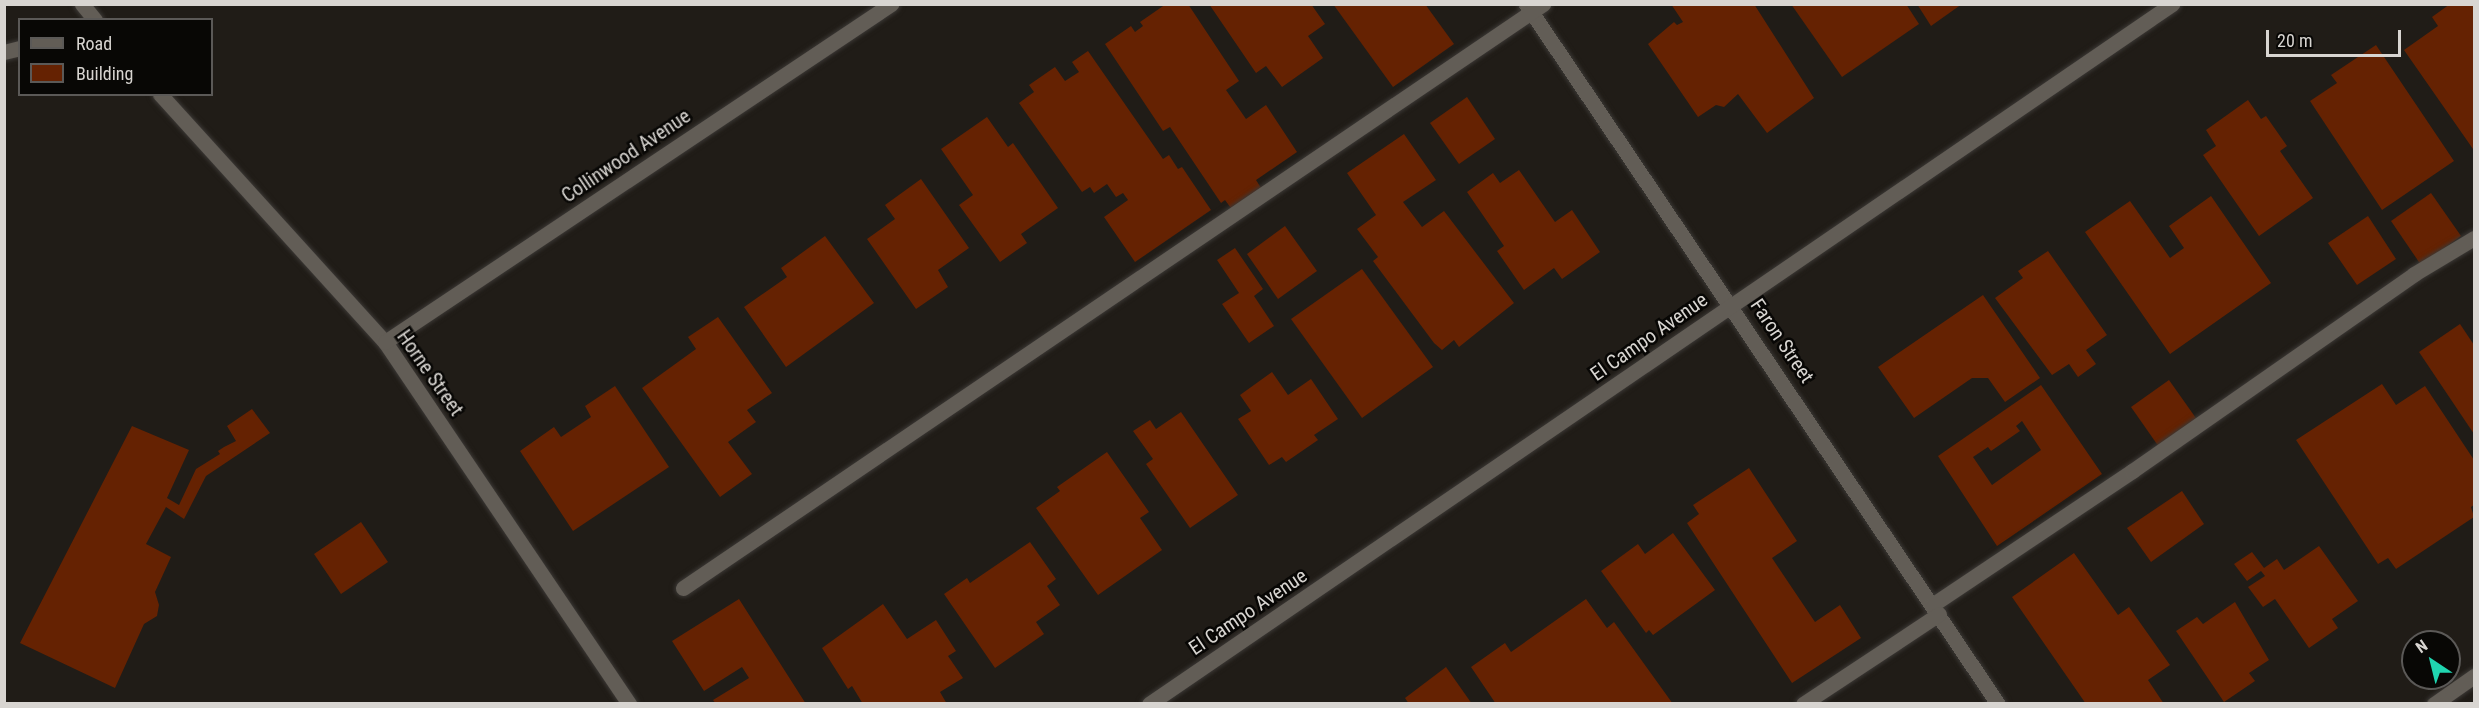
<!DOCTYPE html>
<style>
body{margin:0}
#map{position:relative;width:2479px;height:708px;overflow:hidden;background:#201c17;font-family:"Roboto Condensed",sans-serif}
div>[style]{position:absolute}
.building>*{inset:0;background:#652202}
.roads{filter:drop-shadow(0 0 2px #3b3835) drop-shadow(0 0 2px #3b3835)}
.minor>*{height:15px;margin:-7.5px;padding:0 7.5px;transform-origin:7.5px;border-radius:7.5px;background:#625d56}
span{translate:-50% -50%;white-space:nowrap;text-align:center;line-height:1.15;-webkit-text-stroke:5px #080705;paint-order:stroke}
.street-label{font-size:20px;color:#d8d5d1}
.frame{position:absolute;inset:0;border:6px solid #d8d5d1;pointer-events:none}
.legend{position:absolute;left:18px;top:18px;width:195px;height:78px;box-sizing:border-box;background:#080705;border:2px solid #5b5957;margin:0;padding:8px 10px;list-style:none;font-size:18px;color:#d8d5d1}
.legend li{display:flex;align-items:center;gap:12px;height:30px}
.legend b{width:30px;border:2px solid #5b5957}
.north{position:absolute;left:2401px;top:630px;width:60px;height:60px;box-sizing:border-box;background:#080705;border:2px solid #5b5957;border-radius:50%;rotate:325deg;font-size:16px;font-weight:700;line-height:24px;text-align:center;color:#d8d5d1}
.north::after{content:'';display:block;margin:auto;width:21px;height:27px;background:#20d5b0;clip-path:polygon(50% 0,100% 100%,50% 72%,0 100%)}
.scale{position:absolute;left:2266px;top:30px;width:135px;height:27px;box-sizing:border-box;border:3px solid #d8d5d1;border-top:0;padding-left:8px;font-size:18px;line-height:21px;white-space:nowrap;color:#d8d5d1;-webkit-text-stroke:4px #080705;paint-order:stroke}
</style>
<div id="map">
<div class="building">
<div style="clip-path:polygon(1166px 4px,1188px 4px,1239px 81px,1226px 90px,1246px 119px,1266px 105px,1297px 152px,1256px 180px,1263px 191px,1233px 211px,1225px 200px,1221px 203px,1170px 127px,1163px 131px,1105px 44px,1131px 26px,1135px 32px,1143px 26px,1140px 22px)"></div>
<div style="clip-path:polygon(1209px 4px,1311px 4px,1325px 24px,1308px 36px,1323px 58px,1282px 87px,1266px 66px,1256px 73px)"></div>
<div style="clip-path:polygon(1333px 4px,1425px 4px,1454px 44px,1393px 87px)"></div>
<div style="clip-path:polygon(1671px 4px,1754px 4px,1814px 98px,1767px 133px,1738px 94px,1724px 107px,1716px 105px,1698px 117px,1648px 44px,1674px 22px,1677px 25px,1683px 22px)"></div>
<div style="clip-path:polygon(1791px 4px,1906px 4px,1919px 24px,1842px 77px)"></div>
<div style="clip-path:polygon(1917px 4px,1962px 4px,1931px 26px)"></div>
<div style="clip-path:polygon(2450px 4px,2474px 4px,2473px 149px,2404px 50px,2438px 26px,2432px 17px)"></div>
<div style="clip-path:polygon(2376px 45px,2454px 161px,2382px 210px,2310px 101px,2337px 83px,2331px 75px)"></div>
<div style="clip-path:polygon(1088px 51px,1163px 159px,1169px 155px,1178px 169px,1182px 167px,1211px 210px,1135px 262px,1104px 217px,1128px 200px,1123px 193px,1116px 197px,1107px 184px,1094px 193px,1090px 187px,1082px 192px,1019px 103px,1034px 92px,1029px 85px,1055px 67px,1065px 81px,1079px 72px,1072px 62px)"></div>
<div style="clip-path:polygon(1467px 97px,1495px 139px,1459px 164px,1430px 123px)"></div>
<div style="clip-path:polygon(2248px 100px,2261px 119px,2266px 116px,2287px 146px,2280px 151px,2313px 198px,2259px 236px,2203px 155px,2216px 146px,2206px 130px)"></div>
<div style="clip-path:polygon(987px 117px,1008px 147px,1013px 143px,1058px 208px,1021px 234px,1027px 243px,1000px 262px,959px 205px,973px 195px,941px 149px)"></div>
<div style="clip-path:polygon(1404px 134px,1436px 180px,1403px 202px,1422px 227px,1444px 211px,1514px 303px,1459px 347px,1454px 340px,1442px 350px,1434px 343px,1373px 261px,1378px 257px,1357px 229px,1376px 215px,1347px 173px)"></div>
<div style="clip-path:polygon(1519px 170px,1555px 222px,1572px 210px,1600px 252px,1562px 279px,1554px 268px,1524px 290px,1497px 251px,1504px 246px,1467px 192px,1493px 173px,1500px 183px)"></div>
<div style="clip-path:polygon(921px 179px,969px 248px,938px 270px,948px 287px,916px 309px,867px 239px,895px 219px,885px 205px)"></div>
<div style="clip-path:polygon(2431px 193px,2461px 236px,2421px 265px,2391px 221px)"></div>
<div style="clip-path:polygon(2211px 196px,2271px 283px,2170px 354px,2085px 232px,2130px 201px,2170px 258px,2184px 248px,2169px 226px)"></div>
<div style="clip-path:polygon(2368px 216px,2396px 259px,2357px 285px,2328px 243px)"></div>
<div style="clip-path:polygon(1285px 226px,1317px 271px,1278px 299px,1247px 254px)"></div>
<div style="clip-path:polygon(825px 236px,874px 303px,786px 367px,744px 307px,787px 277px,781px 268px)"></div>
<div style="clip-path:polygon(1235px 248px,1263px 289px,1254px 296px,1274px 326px,1249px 343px,1222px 304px,1239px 293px,1217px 260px)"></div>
<div style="clip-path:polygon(2048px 251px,2107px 335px,2086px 350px,2096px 364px,2078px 377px,2069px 364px,2052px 375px,1995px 298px,2023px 278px,2018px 271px)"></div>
<div style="clip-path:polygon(1362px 269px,1433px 367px,1362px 418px,1291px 319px)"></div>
<div style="clip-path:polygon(1983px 295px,2040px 378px,2005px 402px,1988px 378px,1972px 378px,1914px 418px,1878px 367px)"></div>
<div style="clip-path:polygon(718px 317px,772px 393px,747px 410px,756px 422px,728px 442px,752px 474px,720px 497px,642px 388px,696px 349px,688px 337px)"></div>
<div style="clip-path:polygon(2460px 324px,2474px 345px,2474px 434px,2419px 352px)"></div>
<div style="clip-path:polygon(1272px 372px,1288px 395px,1311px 379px,1338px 419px,1314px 435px,1318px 440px,1286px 462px,1282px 457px,1269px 465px,1238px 419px,1251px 411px,1240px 395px)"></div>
<div style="clip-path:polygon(2169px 380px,2198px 421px,2159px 447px,2131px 407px)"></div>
<div style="clip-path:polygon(2382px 384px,2396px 405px,2425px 386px,2474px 460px,2474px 505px,2471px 507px,2474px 517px,2396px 569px,2388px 558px,2378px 564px,2296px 440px)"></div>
<div style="clip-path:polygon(evenodd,2041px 385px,2102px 474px,1997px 546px,1938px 456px,2041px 385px,2022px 421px,2041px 450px,1992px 485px,1973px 457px,1988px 447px,1991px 451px,2020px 431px,2016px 426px,2022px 421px)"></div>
<div style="clip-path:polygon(615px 386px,669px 467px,573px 531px,520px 451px,554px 427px,561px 437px,591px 417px,585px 406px)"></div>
<div style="clip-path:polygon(252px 409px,270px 433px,206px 476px,184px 519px,166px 507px,146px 544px,171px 557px,155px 592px,159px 605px,157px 616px,144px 624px,115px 688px,20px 643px,132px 426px,189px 450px,167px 498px,179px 505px,196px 469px,220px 454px,218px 451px,224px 447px,236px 441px,227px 426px)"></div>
<div style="clip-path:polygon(1181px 412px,1238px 495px,1190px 528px,1146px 464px,1153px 459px,1133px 431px,1150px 420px,1156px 429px)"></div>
<div style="clip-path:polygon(1107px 452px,1149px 512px,1140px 518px,1162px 550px,1098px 595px,1036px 508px,1060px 491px,1057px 487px)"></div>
<div style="clip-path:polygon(1749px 468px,1797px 541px,1772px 558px,1815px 622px,1840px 605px,1861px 638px,1792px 683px,1687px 523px,1699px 514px,1693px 505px)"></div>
<div style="clip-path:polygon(2182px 491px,2204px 524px,2151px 562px,2127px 528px)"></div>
<div style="clip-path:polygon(361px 522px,388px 562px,341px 594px,314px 554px)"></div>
<div style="clip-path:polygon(1673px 533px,1715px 590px,1653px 635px,1649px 630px,1646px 633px,1601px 571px,1638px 544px,1645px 554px)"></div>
<div style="clip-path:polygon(1030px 542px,1056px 579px,1047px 586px,1060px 605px,1036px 622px,1044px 634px,995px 668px,944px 594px,967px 578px,970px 583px)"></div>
<div style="clip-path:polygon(2319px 546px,2358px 601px,2332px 619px,2338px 628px,2309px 648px,2275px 599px,2263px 607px,2248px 587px,2265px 576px,2261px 571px,2247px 581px,2234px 564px,2252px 552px,2264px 568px,2277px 559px,2284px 570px)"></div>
<div style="clip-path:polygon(2074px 553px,2118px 615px,2129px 607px,2170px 665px,2148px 680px,2164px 704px,2086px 704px,2012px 597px)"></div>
<div style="clip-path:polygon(739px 599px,806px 704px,716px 704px,713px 700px,749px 678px,742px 667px,704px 691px,672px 641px)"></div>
<div style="clip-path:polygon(1586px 599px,1607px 628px,1614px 622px,1673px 704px,1496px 704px,1471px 667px,1505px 643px,1511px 652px)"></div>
<div style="clip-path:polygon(2235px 602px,2269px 660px,2249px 673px,2255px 681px,2224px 702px,2176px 631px,2197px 617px,2203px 624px)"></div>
<div style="clip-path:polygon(883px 604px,907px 639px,936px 620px,956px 651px,948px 656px,963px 678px,940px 692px,947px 704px,863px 704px,852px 686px,848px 689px,822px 648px)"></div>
<div style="clip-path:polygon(1446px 667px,1472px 704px,1409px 704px,1405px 698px)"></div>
</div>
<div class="roads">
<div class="minor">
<div style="left:82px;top:4px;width:21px;rotate:51deg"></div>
<div style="left:1526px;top:4px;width:844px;rotate:56.01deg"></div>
<div style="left:4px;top:52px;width:16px;rotate:-14deg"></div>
<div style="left:160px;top:94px;width:335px;rotate:47.8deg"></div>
<div style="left:385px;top:342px;width:437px;rotate:56deg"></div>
<div style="left:385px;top:342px;width:609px;rotate:-33.74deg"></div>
<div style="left:683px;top:588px;width:1040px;rotate:-34.18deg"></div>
<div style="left:1932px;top:605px;width:241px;rotate:-33.8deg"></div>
<div style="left:2132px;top:471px;width:344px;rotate:-34.9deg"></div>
<div style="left:2414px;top:274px;width:70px;rotate:-31deg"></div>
<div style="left:1149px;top:704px;width:1240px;rotate:-34.38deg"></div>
<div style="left:1803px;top:704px;width:163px;rotate:-33.5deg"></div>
<div style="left:2434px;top:704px;width:49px;rotate:-35deg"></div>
</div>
</div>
<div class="street-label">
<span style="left:626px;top:156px;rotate:-34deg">Collinwood Avenue</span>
<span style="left:1649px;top:337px;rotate:-35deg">El Campo Avenue</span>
<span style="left:1782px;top:341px;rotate:56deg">Faron Street</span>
<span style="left:430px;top:373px;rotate:55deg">Horne Street</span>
<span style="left:1248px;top:612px;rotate:-34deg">El Campo Avenue</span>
</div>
<div class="frame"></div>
<ul class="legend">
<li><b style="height:8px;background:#625d56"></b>Road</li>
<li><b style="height:16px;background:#652202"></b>Building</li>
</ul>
<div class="north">N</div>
<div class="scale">20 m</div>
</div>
